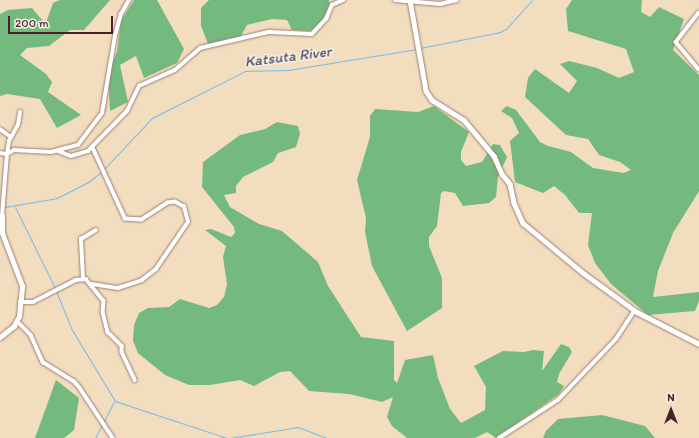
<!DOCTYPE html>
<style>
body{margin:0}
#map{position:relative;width:699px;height:438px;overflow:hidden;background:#f2ddbe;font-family:Itim,sans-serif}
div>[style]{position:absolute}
.forest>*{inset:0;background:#74ba7e}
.stream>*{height:1px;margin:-0.5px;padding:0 0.5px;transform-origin:0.5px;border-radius:0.5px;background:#74baeb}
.roads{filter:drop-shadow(0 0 1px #9e7e74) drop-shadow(0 0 1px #9e7e74)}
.minor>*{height:3.5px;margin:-1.75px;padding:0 1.75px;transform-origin:1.75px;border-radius:1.75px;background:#fff}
.tertiary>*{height:4.5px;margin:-2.25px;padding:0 2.25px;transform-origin:2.25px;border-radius:2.25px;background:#fff}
span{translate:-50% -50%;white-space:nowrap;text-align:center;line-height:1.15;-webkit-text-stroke:3px #f7f3e8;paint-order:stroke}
.water-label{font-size:15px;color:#574e65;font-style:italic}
.north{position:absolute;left:651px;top:390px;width:40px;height:40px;-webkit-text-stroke:3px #f7f3e8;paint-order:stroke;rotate:0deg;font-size:11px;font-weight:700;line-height:16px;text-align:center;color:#4a1f2b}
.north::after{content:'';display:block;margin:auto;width:14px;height:18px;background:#4a1f2b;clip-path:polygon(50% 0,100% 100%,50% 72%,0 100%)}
.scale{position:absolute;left:8px;top:16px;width:105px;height:18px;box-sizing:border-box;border:2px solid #4a1f2b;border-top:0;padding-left:5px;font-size:12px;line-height:14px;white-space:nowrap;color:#4a1f2b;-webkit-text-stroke:3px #f7f3e8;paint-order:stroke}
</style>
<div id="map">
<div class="forest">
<div style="clip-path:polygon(60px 0,110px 0,84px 30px,70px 30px,49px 46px,27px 48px,20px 55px,46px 74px,52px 82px,48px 92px,81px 115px,57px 128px,40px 99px,7px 94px,0 96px,0 14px,8px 10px,32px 8px,43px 21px,47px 20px,53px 3px)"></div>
<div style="clip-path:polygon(134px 0,157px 0,184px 49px,177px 63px,144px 78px,136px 56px,120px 65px,128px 102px,110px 111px,108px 73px,117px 52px,121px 21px)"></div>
<div style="clip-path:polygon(209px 0,329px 0,330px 4px,323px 19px,311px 31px,292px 30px,287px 20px,272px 19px,247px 25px,241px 36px,209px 46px,201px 26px,201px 8px)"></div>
<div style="clip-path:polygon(572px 0,642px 0,641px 12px,650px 17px,659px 7px,684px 19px,673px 50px,699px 75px,699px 191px,673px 233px,658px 271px,653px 297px,699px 292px,699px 301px,695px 311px,648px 315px,611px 284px,595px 263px,588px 245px,592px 213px,579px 213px,565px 195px,554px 186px,543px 193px,515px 182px,510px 141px,519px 133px,512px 118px,501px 111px,507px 106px,516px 110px,540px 142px,548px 146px,571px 152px,593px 168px,623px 173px,631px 170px,620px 162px,599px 155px,588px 139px,566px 135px,525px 97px,528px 78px,535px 69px,569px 93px,577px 81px,560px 64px,569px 61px,597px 68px,619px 78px,634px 72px,626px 49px,568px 31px,566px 9px)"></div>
<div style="clip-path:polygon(434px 106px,469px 132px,461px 152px,461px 160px,466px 166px,482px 162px,493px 144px,500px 145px,507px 157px,498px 177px,496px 197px,489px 203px,463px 206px,455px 193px,444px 191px,441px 193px,437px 226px,429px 237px,429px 246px,442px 278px,442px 308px,407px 331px,372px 266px,365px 232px,366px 218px,357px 180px,370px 137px,370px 116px,375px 109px,418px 112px)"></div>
<div style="clip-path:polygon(277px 122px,298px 126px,300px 134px,296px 147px,278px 153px,273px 162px,243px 177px,236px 186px,236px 193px,224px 195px,230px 207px,259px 224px,282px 231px,318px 262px,328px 286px,361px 337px,394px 341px,394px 380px,397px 383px,405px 360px,433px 355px,438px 378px,450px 409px,461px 423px,485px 410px,486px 387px,474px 366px,503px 351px,524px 352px,533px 350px,544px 351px,542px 371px,561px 344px,569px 347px,572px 352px,559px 374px,557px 382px,564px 386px,559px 394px,496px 438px,487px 432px,475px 438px,407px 438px,392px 426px,387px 417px,393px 397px,382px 402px,349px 394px,309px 391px,290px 371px,280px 372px,254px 386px,240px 380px,210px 385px,189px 385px,165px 375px,138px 353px,133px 341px,134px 325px,139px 313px,148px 308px,169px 307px,180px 299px,209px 308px,217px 305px,224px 297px,227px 284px,223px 257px,226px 246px,205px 230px,211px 229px,231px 237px,235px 233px,234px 227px,202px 187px,203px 162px,240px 135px,265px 129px)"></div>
<div style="clip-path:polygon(56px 380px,79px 398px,74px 430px,64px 438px,35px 438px)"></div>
<div style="clip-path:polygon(602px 415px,645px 426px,655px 438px,543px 438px,546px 431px,558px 419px)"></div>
</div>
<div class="stream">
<div style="left:420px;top:48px;width:82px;rotate:-11.3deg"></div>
<div style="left:500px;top:32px;width:7px;rotate:-27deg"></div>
<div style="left:506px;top:29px;width:39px;rotate:-48deg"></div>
<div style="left:103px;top:170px;width:71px;rotate:-46.7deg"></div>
<div style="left:152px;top:118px;width:104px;rotate:-26.8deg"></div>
<div style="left:245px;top:71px;width:43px;rotate:-1.3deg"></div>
<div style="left:288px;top:70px;width:131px;rotate:-9.2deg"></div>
<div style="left:5px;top:207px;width:53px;rotate:-9.8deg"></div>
<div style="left:57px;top:198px;width:34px;rotate:-27deg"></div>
<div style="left:87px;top:183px;width:18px;rotate:-38deg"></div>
<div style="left:15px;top:207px;width:90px;rotate:63.7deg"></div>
<div style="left:56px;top:291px;width:42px;rotate:67.7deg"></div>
<div style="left:72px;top:330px;width:83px;rotate:58.8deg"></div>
<div style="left:115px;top:401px;width:118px;rotate:18.3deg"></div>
<div style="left:104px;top:421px;width:22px;rotate:-63deg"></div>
<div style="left:95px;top:438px;width:16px;rotate:-63deg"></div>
<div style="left:230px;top:438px;width:69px;rotate:-9.2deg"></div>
<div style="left:298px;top:427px;width:31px;rotate:21deg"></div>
</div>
<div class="roads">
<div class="minor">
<div style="left:395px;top:0;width:45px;rotate:5.1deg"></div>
<div style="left:440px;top:4px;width:17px;rotate:-13deg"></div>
<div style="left:699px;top:13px;width:37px;rotate:128deg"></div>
<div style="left:676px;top:42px;width:35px;rotate:50deg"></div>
<div style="left:0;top:129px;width:14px;rotate:36deg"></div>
<div style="left:58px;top:151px;width:14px;rotate:21deg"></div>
<div style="left:71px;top:156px;width:18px;rotate:-16deg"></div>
<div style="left:88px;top:151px;width:56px;rotate:-45.7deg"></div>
<div style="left:127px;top:111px;width:28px;rotate:-64deg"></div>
<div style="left:139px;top:86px;width:39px;rotate:-24deg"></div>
<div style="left:175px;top:70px;width:33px;rotate:-41deg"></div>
<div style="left:200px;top:48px;width:71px;rotate:-13.1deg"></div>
<div style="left:269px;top:32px;width:43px;rotate:2.7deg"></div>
<div style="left:312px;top:34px;width:21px;rotate:-47deg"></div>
<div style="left:326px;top:19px;width:15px;rotate:-67deg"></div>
<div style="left:332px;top:5px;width:12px;rotate:-24deg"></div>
<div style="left:0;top:153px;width:7px;rotate:8deg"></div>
<div style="left:7px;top:154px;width:13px;rotate:-81deg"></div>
<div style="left:9px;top:141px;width:18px;rotate:-61deg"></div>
<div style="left:18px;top:125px;width:13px;rotate:-81deg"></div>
<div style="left:2px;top:216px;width:62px;rotate:-85.4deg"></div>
<div style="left:7px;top:154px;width:8px;rotate:-30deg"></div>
<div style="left:14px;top:150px;width:37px;rotate:3deg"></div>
<div style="left:51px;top:152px;width:28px;rotate:-15deg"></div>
<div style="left:78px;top:145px;width:40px;rotate:-53deg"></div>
<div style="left:102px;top:113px;width:78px;rotate:-80.4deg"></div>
<div style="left:115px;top:36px;width:23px;rotate:-75deg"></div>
<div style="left:121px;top:14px;width:16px;rotate:-60deg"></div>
<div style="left:83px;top:279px;width:40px;rotate:-92.9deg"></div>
<div style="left:81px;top:239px;width:17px;rotate:-31deg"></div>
<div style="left:92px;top:284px;width:26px;rotate:9deg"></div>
<div style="left:118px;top:288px;width:25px;rotate:-18deg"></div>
<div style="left:142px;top:280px;width:18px;rotate:-38deg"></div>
<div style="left:156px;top:269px;width:57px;rotate:-55.8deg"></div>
<div style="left:188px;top:222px;width:16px;rotate:-105deg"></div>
<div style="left:184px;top:207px;width:10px;rotate:-151deg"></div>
<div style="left:175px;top:202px;width:7px;rotate:172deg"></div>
<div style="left:168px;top:203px;width:31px;rotate:147deg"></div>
<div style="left:142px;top:220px;width:17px;rotate:-177deg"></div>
<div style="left:125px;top:219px;width:79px;rotate:-114.6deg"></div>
<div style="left:20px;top:302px;width:13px"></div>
<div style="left:33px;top:302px;width:48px;rotate:-27.1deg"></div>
<div style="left:76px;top:280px;width:10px;rotate:-6deg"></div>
<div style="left:86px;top:279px;width:28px;rotate:51deg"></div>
<div style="left:104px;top:301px;width:11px;rotate:95deg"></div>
<div style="left:103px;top:312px;width:21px;rotate:76deg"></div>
<div style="left:108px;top:332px;width:20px;rotate:45deg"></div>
<div style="left:122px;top:346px;width:6px;rotate:90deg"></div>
<div style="left:122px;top:352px;width:31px;rotate:65deg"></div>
<div style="left:17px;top:321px;width:20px;rotate:45deg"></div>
<div style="left:31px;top:335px;width:30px;rotate:66deg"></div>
<div style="left:43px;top:362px;width:36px;rotate:32deg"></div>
<div style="left:74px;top:381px;width:9px;rotate:49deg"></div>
<div style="left:80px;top:388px;width:60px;rotate:56.6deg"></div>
<div style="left:499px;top:438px;width:70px;rotate:-32.8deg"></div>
<div style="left:558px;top:400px;width:84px;rotate:-46.4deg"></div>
<div style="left:616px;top:339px;width:33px;rotate:-57deg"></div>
</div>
<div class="tertiary">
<div style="left:410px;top:0;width:92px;rotate:80deg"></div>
<div style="left:426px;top:91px;width:11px;rotate:56deg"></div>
<div style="left:432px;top:100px;width:38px;rotate:32deg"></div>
<div style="left:464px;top:120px;width:47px;rotate:50.2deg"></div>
<div style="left:494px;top:156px;width:20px;rotate:66deg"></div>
<div style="left:502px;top:174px;width:13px;rotate:51deg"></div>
<div style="left:510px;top:184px;width:19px;rotate:78deg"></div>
<div style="left:514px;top:203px;width:22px;rotate:66deg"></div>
<div style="left:523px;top:223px;width:77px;rotate:39.7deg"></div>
<div style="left:582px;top:272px;width:68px;rotate:36deg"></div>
<div style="left:637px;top:312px;width:70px;rotate:27.3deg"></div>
<div style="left:0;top:337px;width:18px;rotate:-38deg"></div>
<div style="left:14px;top:326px;width:11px;rotate:-63deg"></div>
<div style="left:19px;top:316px;width:30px;rotate:-84deg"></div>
<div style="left:22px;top:286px;width:57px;rotate:-110.7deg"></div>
<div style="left:2px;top:233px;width:17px;rotate:-90deg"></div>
</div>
</div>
<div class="water-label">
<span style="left:288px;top:57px;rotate:-7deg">Katsuta River</span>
</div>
<div class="north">N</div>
<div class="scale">200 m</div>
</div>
